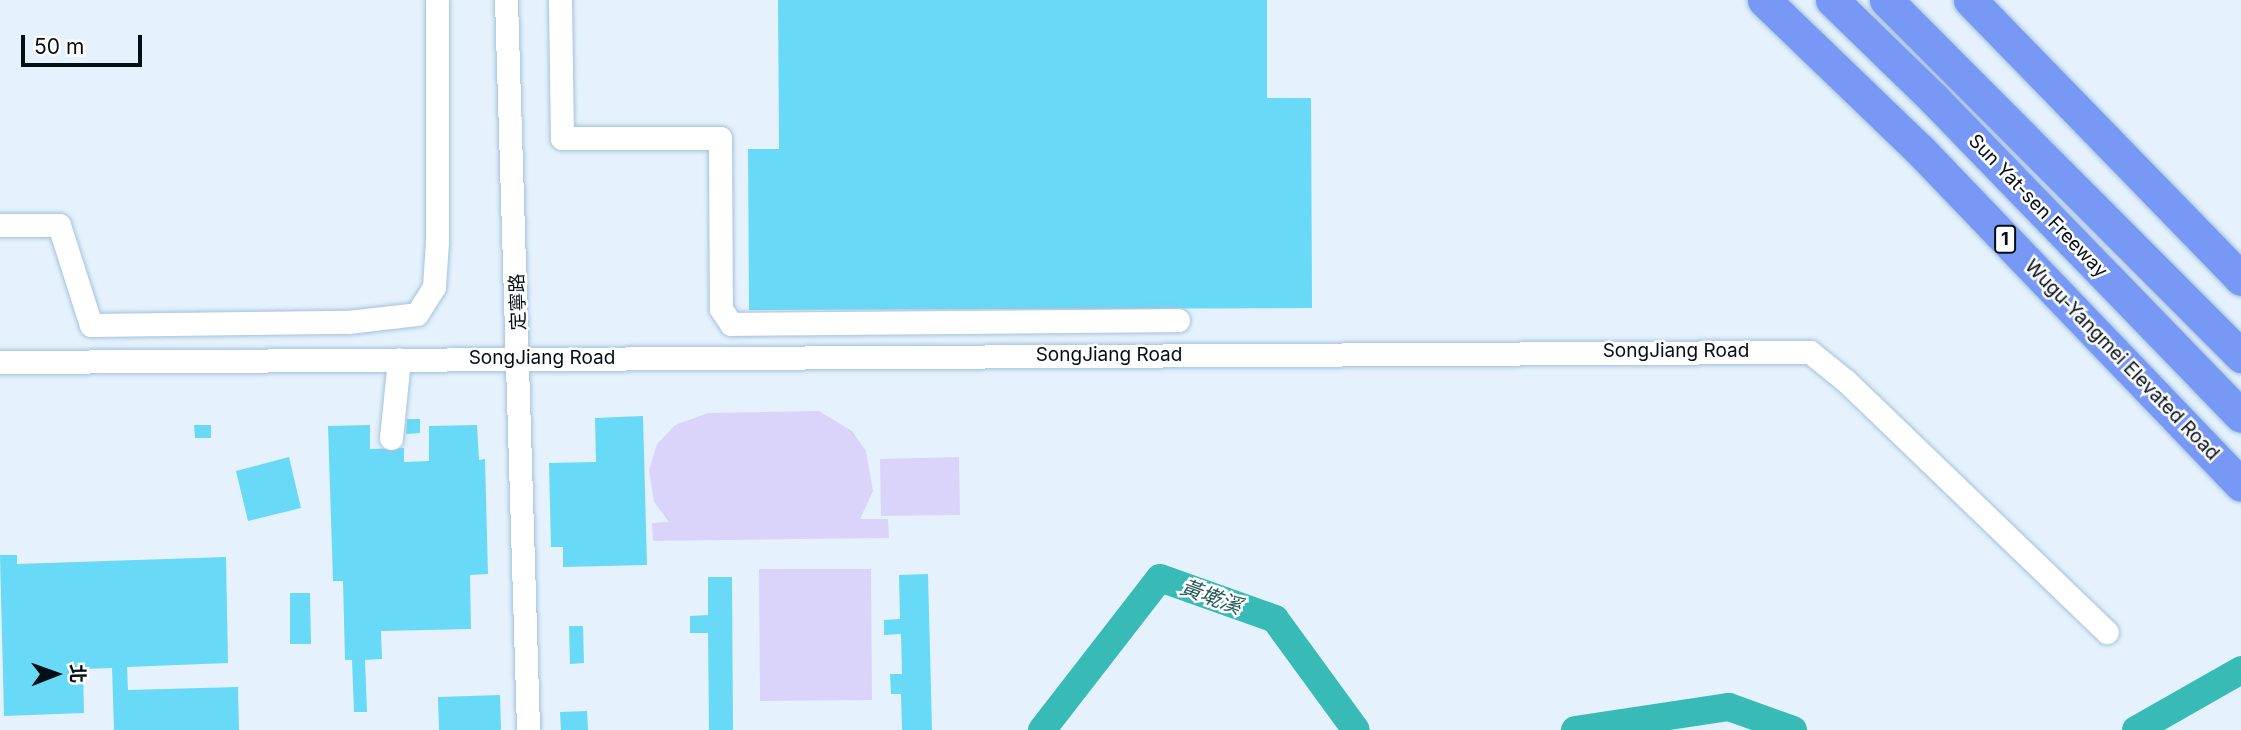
<!DOCTYPE html>
<meta charset="utf-8">
<style>
body{margin:0}
#map{position:relative;width:2241px;height:730px;overflow:hidden;background:#e5f2fd;font-family:Inter,"Noto Sans TC",sans-serif}
div>[style]{position:absolute}
.green>*{inset:0;background:#dbd4fa}
.river>*{height:28px;margin:-14px;padding:0 14px;transform-origin:14px;border-radius:14px;background:#38bbb7}
.building>*{inset:0;background:#68d9f7}
.roads{filter:drop-shadow(0 0 2px #a3c2dc) drop-shadow(0 0 2px #a3c2dc)}
.minor>*{height:23px;margin:-11.5px;padding:0 11.5px;transform-origin:11.5px;border-radius:11.5px;background:#fff}
.highway>*{height:33px;margin:-16.5px;padding:0 16.5px;transform-origin:16.5px;border-radius:16.5px;background:#7898f5}
span{translate:-50% -50%;white-space:nowrap;text-align:center;line-height:1.15;-webkit-text-stroke:5px #fdfdfd;paint-order:stroke}
.shield-label span{padding:2px 5px;background:#fdfdfd;border:2px solid;border-radius:5px;-webkit-text-stroke-width:0}
.shield-label{font-size:18px;color:#040e17;font-weight:700}
.street-label{font-size:19px;color:#040e17}
.water-label{font-size:21px;color:#255a58;font-style:italic}
.north{position:absolute;left:21px;top:639px;width:70px;height:70px;-webkit-text-stroke:5px #fdfdfd;paint-order:stroke;rotate:89deg;font-size:19px;font-weight:700;line-height:28px;text-align:center;color:#040e17}
.north::after{content:'';display:block;margin:auto;width:24px;height:32px;background:#040e17;clip-path:polygon(50% 0,100% 100%,50% 72%,0 100%)}
.scale{position:absolute;left:21px;top:35px;width:121px;height:32px;box-sizing:border-box;border:4px solid #040e17;border-top:0;padding-left:9px;font-size:21px;line-height:24px;white-space:nowrap;color:#040e17;-webkit-text-stroke:5px #fdfdfd;paint-order:stroke}
</style>
<div id="map">
<div class="green">
<div style="clip-path:polygon(819px 411px,852px 431px,866px 451px,873px 491px,860px 519px,888px 519px,889px 538px,653px 541px,652px 523px,669px 522px,654px 502px,649px 470px,657px 444px,675px 425px,708px 413px)"></div>
<div style="clip-path:polygon(959px 457px,960px 515px,881px 516px,880px 459px)"></div>
<div style="clip-path:polygon(759px 569px,871px 569px,872px 700px,760px 701px)"></div>
</div>
<div class="river">
<div style="left:1042px;top:730px;width:192px;rotate:-52.2deg"></div>
<div style="left:1160px;top:578px;width:122px;rotate:19.6deg"></div>
<div style="left:1275px;top:619px;width:137px;rotate:53.9deg"></div>
<div style="left:1575px;top:730px;width:156px;rotate:-8.5deg"></div>
<div style="left:1729px;top:707px;width:68px;rotate:19.8deg"></div>
<div style="left:2136px;top:730px;width:121px;rotate:-29.7deg"></div>
</div>
<div class="building">
<div style="clip-path:polygon(778px 0,1267px 0,1267px 98px,1311px 98px,1312px 308px,749px 310px,748px 149px,779px 149px)"></div>
<div style="clip-path:polygon(643px 416px,647px 565px,563px 567px,563px 547px,551px 547px,549px 463px,596px 462px,595px 418px)"></div>
<div style="clip-path:polygon(407px 419px,420px 419px,420px 433px,406px 434px)"></div>
<div style="clip-path:polygon(194px 425px,211px 425px,211px 438px,195px 438px)"></div>
<div style="clip-path:polygon(370px 425px,370px 449px,404px 448px,404px 462px,429px 461px,429px 426px,477px 425px,479px 460px,485px 459px,488px 574px,470px 575px,471px 629px,381px 631px,382px 659px,365px 660px,367px 712px,354px 712px,352px 660px,345px 660px,343px 581px,333px 581px,328px 426px)"></div>
<div style="clip-path:polygon(289px 457px,301px 508px,248px 521px,236px 471px)"></div>
<div style="clip-path:polygon(0 555px,17px 555px,17px 564px,226px 557px,228px 663px,127px 667px,128px 690px,238px 687px,239px 730px,114px 730px,112px 668px,83px 669px,84px 713px,4px 716px)"></div>
<div style="clip-path:polygon(928px 574px,932px 730px,902px 730px,901px 694px,891px 694px,890px 674px,902px 674px,901px 634px,884px 635px,884px 620px,900px 619px,899px 575px)"></div>
<div style="clip-path:polygon(708px 577px,732px 577px,733px 730px,709px 730px,708px 633px,690px 633px,690px 616px,708px 615px)"></div>
<div style="clip-path:polygon(290px 593px,310px 593px,311px 644px,290px 644px)"></div>
<div style="clip-path:polygon(569px 626px,583px 626px,584px 663px,570px 664px)"></div>
<div style="clip-path:polygon(500px 695px,501px 730px,439px 730px,438px 697px)"></div>
<div style="clip-path:polygon(587px 711px,588px 730px,561px 730px,560px 712px)"></div>
</div>
<div class="roads">
<div class="minor">
<div style="left:506px;top:0;width:730px;rotate:88.27deg"></div>
<div style="left:560px;top:0;width:138px;rotate:89.2deg"></div>
<div style="left:562px;top:138px;width:158px"></div>
<div style="left:720px;top:138px;width:171px;rotate:89.7deg"></div>
<div style="left:721px;top:309px;width:18px;rotate:56deg"></div>
<div style="left:731px;top:324px;width:447px;rotate:-0.5deg"></div>
<div style="left:0;top:225px;width:59px"></div>
<div style="left:59px;top:225px;width:105px;rotate:72.3deg"></div>
<div style="left:91px;top:325px;width:257px;rotate:-0.7deg"></div>
<div style="left:348px;top:322px;width:69px;rotate:-6.6deg"></div>
<div style="left:417px;top:314px;width:32px;rotate:-58deg"></div>
<div style="left:434px;top:287px;width:45px;rotate:-86.2deg"></div>
<div style="left:437px;top:242px;width:242px;rotate:-90deg"></div>
<div style="left:0;top:362px;width:1810px;rotate:-0.32deg"></div>
<div style="left:1810px;top:352px;width:46px;rotate:38.9deg"></div>
<div style="left:1846px;top:381px;width:362px;rotate:43.9deg"></div>
<div style="left:391px;top:438px;width:79px;rotate:-84.2deg"></div>
</div>
<div class="highway">
<div style="left:1764px;top:0;width:215px;rotate:43.9deg"></div>
<div style="left:1919px;top:149px;width:465px;rotate:46.2deg"></div>
<div style="left:1832px;top:0;width:142px;rotate:44.1deg"></div>
<div style="left:1934px;top:99px;width:441px;rotate:45.9deg"></div>
<div style="left:1886px;top:0;width:503px;rotate:45.08deg"></div>
<div style="left:1970px;top:0;width:389px;rotate:45.8deg"></div>
</div>
</div>
<div class="shield-label">
<span style="left:2005px;top:239px">1</span>
</div>
<div class="street-label">
<span style="left:2038px;top:206px;rotate:46deg">Sun Yat-sen Freeway</span>
<span style="left:518px;top:302px;rotate:-92deg">定寧路</span>
<span style="left:1676px;top:351px">SongJiang Road</span>
<span style="left:1109px;top:355px">SongJiang Road</span>
<span style="left:542px;top:358px">SongJiang Road</span>
<span style="left:2122px;top:360px;rotate:46deg">Wugu-Yangmei Elevated Road</span>
</div>
<div class="water-label">
<span style="left:1211px;top:597px;rotate:20deg">黃墘溪</span>
</div>
<div class="north">北</div>
<div class="scale">50 m</div>
</div>
